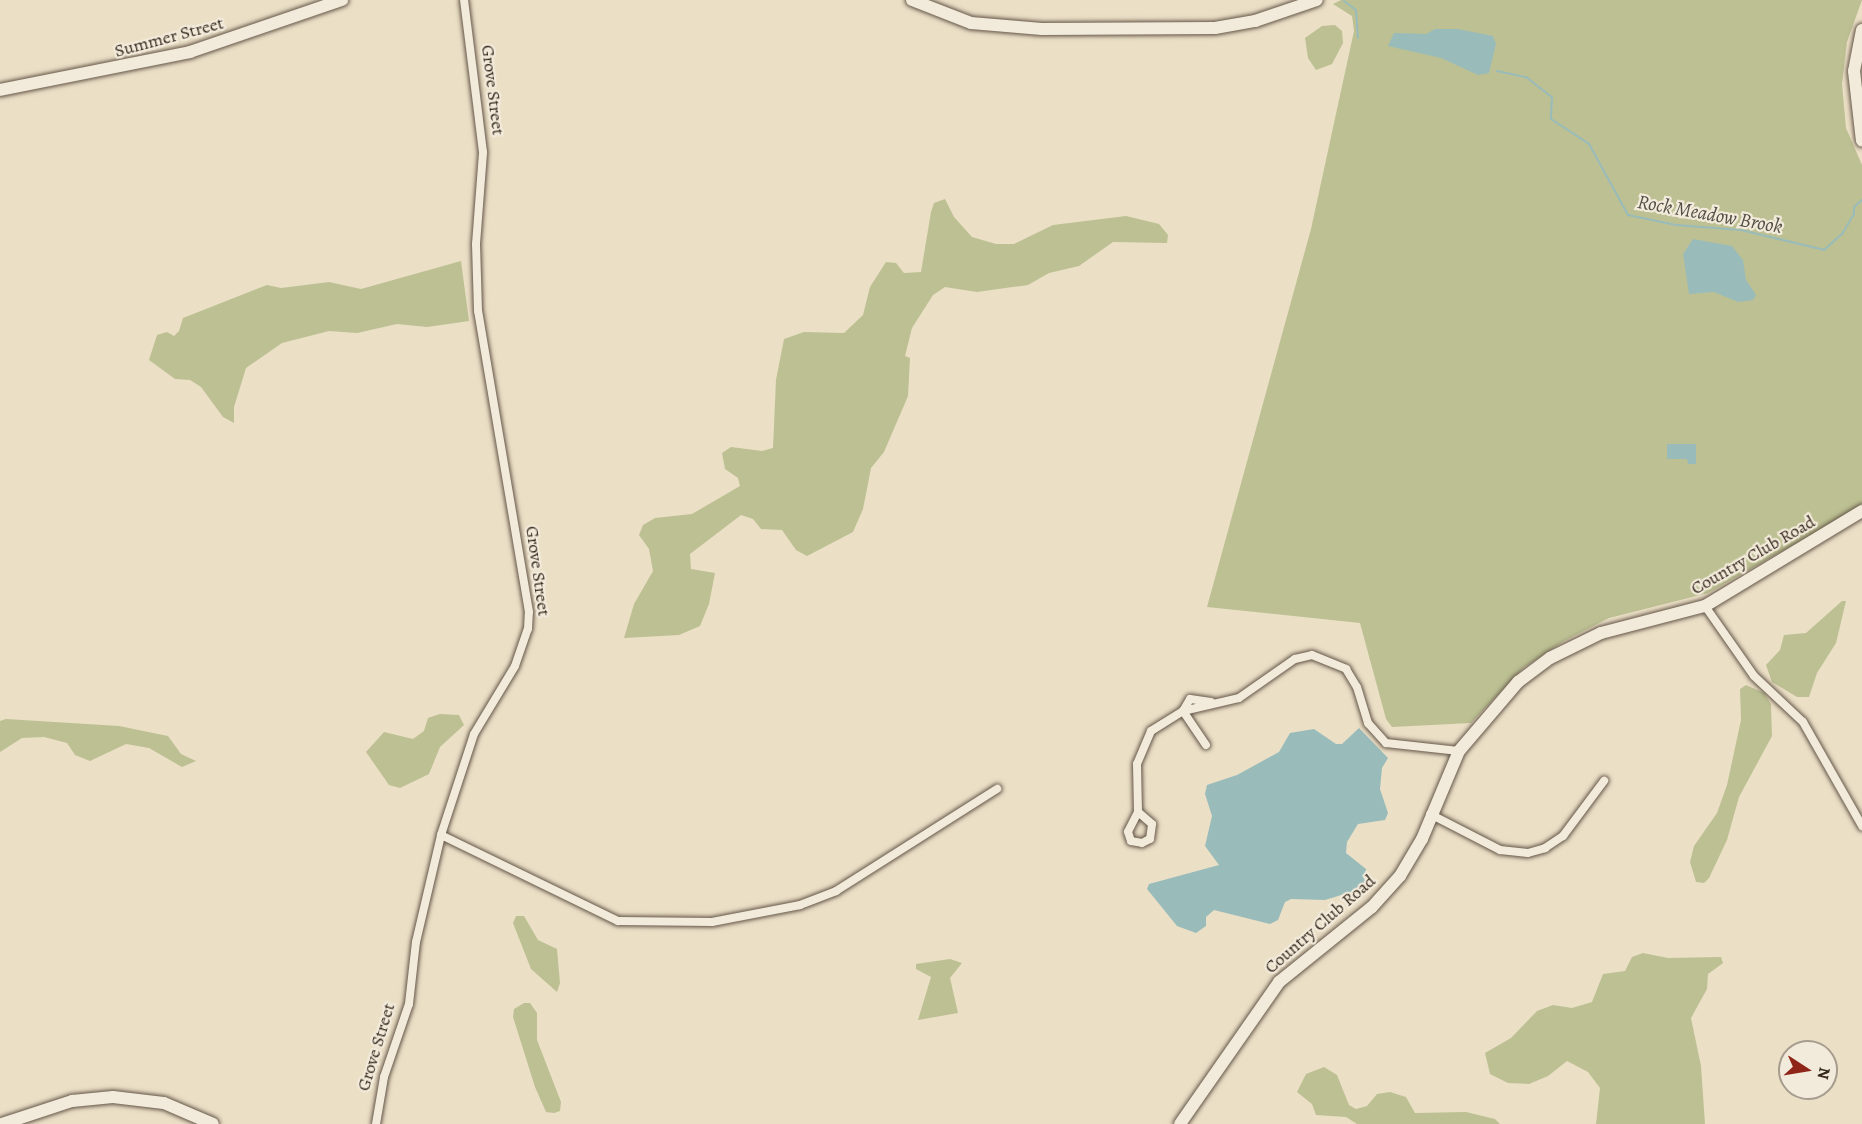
<!DOCTYPE html>
<style>
body{margin:0}
#map{position:relative;width:1862px;height:1124px;overflow:hidden;background:#ebdfc6;font-family:Alegreya,serif}
div>[style]{position:absolute}
.green>*{inset:0;background:#bcc092}
.water>*{inset:0;background:#99bcbb}
.stream>*{height:2px;margin:-1px;padding:0 1px;transform-origin:1px;border-radius:1px;background:#99bcbb}
.roads{filter:drop-shadow(0 0 2px #645648) drop-shadow(0 0 2px #645648)}
.street>*{height:8px;margin:-4px;padding:0 4px;transform-origin:4px;border-radius:4px;background:#f2eada}
.secondary>*{height:12px;margin:-6px;padding:0 6px;transform-origin:6px;border-radius:6px;background:#f2eada}
span{translate:-50% -50%;white-space:nowrap;text-align:center;line-height:1.15;-webkit-text-stroke:4.5px #f2eada;paint-order:stroke}
.street-label{font-size:18px;color:#37291e}
.water-label{font-size:20px;color:#504e45;font-style:italic}
.north{position:absolute;left:1778px;top:1040px;width:60px;height:60px;box-sizing:border-box;background:#f2eada;border:2px solid #a79d8f;border-radius:50%;rotate:102deg;font-size:16px;font-weight:700;line-height:24px;text-align:center;color:#37291e}
.north::after{content:'';display:block;margin:auto;width:21px;height:27px;background:#8f2418;clip-path:polygon(50% 0,100% 100%,50% 72%,0 100%)}
</style>
<div id="map">
<div class="green">
<div style="clip-path:polygon(1341px 0,1862px 0,1847px 42px,1842px 84px,1846px 128px,1862px 165px,1862px 506px,1708px 593px,1609px 618px,1564px 641px,1523px 668px,1471px 723px,1392px 727px,1386px 719px,1360px 623px,1207px 607px,1311px 229px,1354px 31px,1352px 16px,1333px 4px)"></div>
<div style="clip-path:polygon(1335px 25px,1342px 31px,1343px 43px,1332px 64px,1316px 70px,1308px 58px,1305px 38px,1322px 26px)"></div>
<div style="clip-path:polygon(945px 199px,954px 217px,972px 237px,996px 244px,1014px 244px,1053px 225px,1126px 216px,1159px 224px,1168px 235px,1167px 243px,1113px 242px,1079px 266px,1049px 273px,1028px 285px,977px 292px,945px 287px,933px 295px,912px 328px,905px 356px,910px 358px,908px 396px,884px 452px,871px 468px,863px 509px,853px 532px,807px 556px,796px 550px,782px 530px,761px 529px,753px 519px,741px 515px,690px 554px,691px 569px,715px 573px,709px 604px,700px 626px,679px 635px,624px 638px,634px 604px,653px 571px,649px 549px,639px 535px,643px 525px,655px 518px,692px 514px,740px 486px,738px 478px,725px 469px,722px 453px,731px 447px,762px 451px,773px 448px,776px 380px,784px 339px,804px 332px,844px 333px,863px 315px,870px 287px,886px 262px,896px 263px,904px 273px,921px 272px,931px 212px,934px 203px)"></div>
<div style="clip-path:polygon(461px 261px,469px 321px,427px 327px,397px 324px,357px 333px,329px 331px,282px 343px,246px 368px,234px 407px,234px 423px,223px 417px,201px 387px,190px 380px,175px 379px,149px 360px,157px 335px,167px 332px,174px 336px,179px 331px,183px 318px,267px 285px,281px 288px,329px 282px,361px 289px)"></div>
<div style="clip-path:polygon(1842px 601px,1846px 601px,1836px 643px,1817px 673px,1809px 697px,1797px 697px,1772px 682px,1766px 665px,1780px 650px,1784px 635px,1806px 633px)"></div>
<div style="clip-path:polygon(1746px 685px,1764px 693px,1771px 704px,1772px 736px,1739px 797px,1727px 840px,1709px 878px,1704px 883px,1696px 882px,1690px 862px,1694px 846px,1717px 813px,1727px 785px,1741px 720px,1740px 689px)"></div>
<div style="clip-path:polygon(440px 714px,459px 715px,464px 725px,440px 747px,429px 774px,400px 788px,389px 785px,366px 752px,384px 732px,413px 739px,424px 731px,428px 718px)"></div>
<div style="clip-path:polygon(6px 719px,119px 726px,158px 734px,168px 736px,181px 754px,196px 761px,182px 767px,149px 748px,126px 744px,90px 761px,75px 755px,67px 743px,44px 737px,22px 738px,0 752px,0 721px)"></div>
<div style="clip-path:polygon(516px 916px,524px 916px,538px 940px,557px 949px,560px 983px,557px 992px,531px 969px,513px 923px)"></div>
<div style="clip-path:polygon(1643px 953px,1668px 958px,1721px 957px,1723px 963px,1708px 974px,1707px 989px,1691px 1018px,1701px 1066px,1705px 1124px,1596px 1124px,1600px 1088px,1588px 1072px,1567px 1061px,1548px 1076px,1529px 1084px,1508px 1083px,1490px 1074px,1485px 1053px,1511px 1038px,1537px 1011px,1553px 1005px,1572px 1008px,1592px 1002px,1603px 974px,1625px 971px,1632px 957px)"></div>
<div style="clip-path:polygon(950px 959px,962px 963px,950px 978px,958px 1013px,918px 1020px,931px 977px,916px 969px,916px 964px)"></div>
<div style="clip-path:polygon(524px 1003px,530px 1003px,537px 1013px,537px 1040px,561px 1102px,560px 1111px,554px 1113px,546px 1112px,535px 1087px,513px 1017px,514px 1009px)"></div>
<div style="clip-path:polygon(1324px 1067px,1337px 1075px,1349px 1105px,1356px 1109px,1367px 1106px,1377px 1094px,1390px 1092px,1406px 1097px,1415px 1113px,1466px 1112px,1495px 1119px,1500px 1124px,1357px 1124px,1346px 1117px,1316px 1115px,1312px 1104px,1297px 1092px,1306px 1074px)"></div>
</div>
<div class="water">
<div style="clip-path:polygon(1435px 29px,1458px 29px,1493px 36px,1496px 44px,1489px 73px,1478px 75px,1441px 58px,1388px 46px,1394px 33px,1426px 34px)"></div>
<div style="clip-path:polygon(1693px 239px,1732px 246px,1743px 260px,1746px 280px,1756px 295px,1753px 300px,1738px 302px,1714px 292px,1689px 294px,1683px 254px)"></div>
<div style="clip-path:polygon(1667px 444px,1696px 444px,1696px 464px,1688px 464px,1687px 459px,1667px 459px)"></div>
<div style="clip-path:polygon(1359px 728px,1388px 758px,1382px 768px,1380px 789px,1388px 813px,1385px 820px,1358px 824px,1347px 842px,1346px 853px,1366px 869px,1365px 882px,1351px 892px,1325px 900px,1291px 899px,1285px 902px,1278px 920px,1270px 924px,1214px 910px,1206px 917px,1206px 926px,1196px 933px,1177px 926px,1147px 889px,1149px 884px,1219px 865px,1205px 846px,1212px 816px,1205px 794px,1207px 785px,1237px 775px,1279px 752px,1290px 733px,1314px 729px,1336px 744px,1342px 744px)"></div>
</div>
<div class="stream">
<div style="left:1344px;top:1px;width:15px;rotate:37deg"></div>
<div style="left:1356px;top:10px;width:28px;rotate:86deg"></div>
<div style="left:1497px;top:71px;width:30px;rotate:12deg"></div>
<div style="left:1526px;top:77px;width:33px;rotate:38deg"></div>
<div style="left:1552px;top:97px;width:22px;rotate:93deg"></div>
<div style="left:1551px;top:119px;width:45px;rotate:33.3deg"></div>
<div style="left:1589px;top:144px;width:81px;rotate:61.2deg"></div>
<div style="left:1628px;top:215px;width:49px;rotate:11.8deg"></div>
<div style="left:1676px;top:225px;width:65px;rotate:4.4deg"></div>
<div style="left:1741px;top:230px;width:85px;rotate:13.5deg"></div>
<div style="left:1824px;top:250px;width:24px;rotate:-42deg"></div>
<div style="left:1842px;top:234px;width:23px;rotate:-59deg"></div>
<div style="left:1854px;top:214px;width:7px;rotate:-90deg"></div>
<div style="left:1854px;top:207px;width:11px;rotate:-41deg"></div>
</div>
<div class="roads">
<div class="street">
<div style="left:1705px;top:606px;width:85px;rotate:55deg"></div>
<div style="left:1754px;top:676px;width:67px;rotate:43.2deg"></div>
<div style="left:1803px;top:722px;width:120px;rotate:60.4deg"></div>
<div style="left:1211px;top:702px;width:21px;rotate:-172deg"></div>
<div style="left:1190px;top:699px;width:14px;rotate:120deg"></div>
<div style="left:1183px;top:711px;width:57px;rotate:-13.1deg"></div>
<div style="left:1239px;top:698px;width:68px;rotate:-34.9deg"></div>
<div style="left:1295px;top:659px;width:17px;rotate:-13deg"></div>
<div style="left:1312px;top:655px;width:37px;rotate:22deg"></div>
<div style="left:1346px;top:669px;width:21px;rotate:59deg"></div>
<div style="left:1357px;top:687px;width:38px;rotate:73deg"></div>
<div style="left:1368px;top:723px;width:27px;rotate:48deg"></div>
<div style="left:1386px;top:743px;width:73px;rotate:6.3deg"></div>
<div style="left:1138px;top:812px;width:22px;rotate:117deg"></div>
<div style="left:1128px;top:832px;width:9px;rotate:72deg"></div>
<div style="left:1131px;top:841px;width:11px;rotate:10deg"></div>
<div style="left:1142px;top:843px;width:9px;rotate:-27deg"></div>
<div style="left:1150px;top:839px;width:15px;rotate:-82deg"></div>
<div style="left:1152px;top:824px;width:18px;rotate:-139deg"></div>
<div style="left:1138px;top:812px;width:48px;rotate:-91.2deg"></div>
<div style="left:1137px;top:764px;width:36px;rotate:-67deg"></div>
<div style="left:1151px;top:731px;width:38px;rotate:-32deg"></div>
<div style="left:1183px;top:711px;width:41px;rotate:55.9deg"></div>
<div style="left:1430px;top:814px;width:79px;rotate:27.2deg"></div>
<div style="left:1500px;top:850px;width:28px;rotate:6deg"></div>
<div style="left:1528px;top:853px;width:18px;rotate:-16deg"></div>
<div style="left:1545px;top:848px;width:22px;rotate:-34deg"></div>
<div style="left:1563px;top:836px;width:69px;rotate:-53.3deg"></div>
<div style="left:441px;top:835px;width:197px;rotate:25.9deg"></div>
<div style="left:618px;top:921px;width:94px;rotate:0.6deg"></div>
<div style="left:712px;top:922px;width:90px;rotate:-10.9deg"></div>
<div style="left:800px;top:905px;width:39px;rotate:-21deg"></div>
<div style="left:836px;top:891px;width:191px;rotate:-32.4deg"></div>
<div style="left:376px;top:1124px;width:48px;rotate:-80.3deg"></div>
<div style="left:384px;top:1077px;width:77px;rotate:-71.1deg"></div>
<div style="left:409px;top:1004px;width:62px;rotate:-83.6deg"></div>
<div style="left:416px;top:942px;width:110px;rotate:-76.8deg"></div>
<div style="left:441px;top:835px;width:106px;rotate:-71.9deg"></div>
<div style="left:474px;top:734px;width:79px;rotate:-58.9deg"></div>
<div style="left:515px;top:666px;width:39px;rotate:-71deg"></div>
<div style="left:528px;top:629px;width:17px;rotate:-87deg"></div>
<div style="left:529px;top:612px;width:305px;rotate:-99.6deg"></div>
<div style="left:478px;top:311px;width:67px;rotate:-91.7deg"></div>
<div style="left:476px;top:244px;width:92px;rotate:-85.6deg"></div>
<div style="left:483px;top:152px;width:153px;rotate:-97.1deg"></div>
</div>
<div class="secondary">
<div style="left:912px;top:0;width:63px;rotate:21.3deg"></div>
<div style="left:971px;top:23px;width:71px;rotate:4.8deg"></div>
<div style="left:1042px;top:29px;width:173px;rotate:-0.3deg"></div>
<div style="left:1215px;top:28px;width:41px;rotate:-9.9deg"></div>
<div style="left:1255px;top:21px;width:65px;rotate:-18.7deg"></div>
<div style="left:1862px;top:30px;width:42px;rotate:101deg"></div>
<div style="left:1854px;top:71px;width:70px;rotate:83.5deg"></div>
<div style="left:0;top:90px;width:194px;rotate:-11.3deg"></div>
<div style="left:190px;top:52px;width:161px;rotate:-18.9deg"></div>
<div style="left:2px;top:1124px;width:74px;rotate:-18.2deg"></div>
<div style="left:72px;top:1101px;width:41px;rotate:-5.6deg"></div>
<div style="left:113px;top:1097px;width:51px;rotate:6.7deg"></div>
<div style="left:164px;top:1103px;width:53px;rotate:23.2deg"></div>
<div style="left:1180px;top:1124px;width:173px;rotate:-55.1deg"></div>
<div style="left:1279px;top:982px;width:119px;rotate:-38.9deg"></div>
<div style="left:1372px;top:907px;width:42px;rotate:-47.9deg"></div>
<div style="left:1400px;top:876px;width:43px;rotate:-59.3deg"></div>
<div style="left:1422px;top:839px;width:95px;rotate:-67.2deg"></div>
<div style="left:1459px;top:751px;width:91px;rotate:-49.5deg"></div>
<div style="left:1518px;top:682px;width:40px;rotate:-37deg"></div>
<div style="left:1550px;top:658px;width:57px;rotate:-26.1deg"></div>
<div style="left:1601px;top:633px;width:107px;rotate:-14.6deg"></div>
<div style="left:1705px;top:606px;width:184px;rotate:-31.2deg"></div>
</div>
</div>
<div class="street-label">
<span style="left:169px;top:37px;rotate:-15deg">Summer Street</span>
<span style="left:493px;top:90px;rotate:83deg">Grove Street</span>
<span style="left:1753px;top:555px;rotate:-30deg">Country Club Road</span>
<span style="left:538px;top:571px;rotate:82deg">Grove Street</span>
<span style="left:1320px;top:924px;rotate:-41deg">Country Club Road</span>
<span style="left:376px;top:1047px;rotate:-73deg">Grove Street</span>
</div>
<div class="water-label">
<span style="left:1710px;top:214px;rotate:10deg">Rock Meadow Brook</span>
</div>
<div class="north">N</div>
</div>
